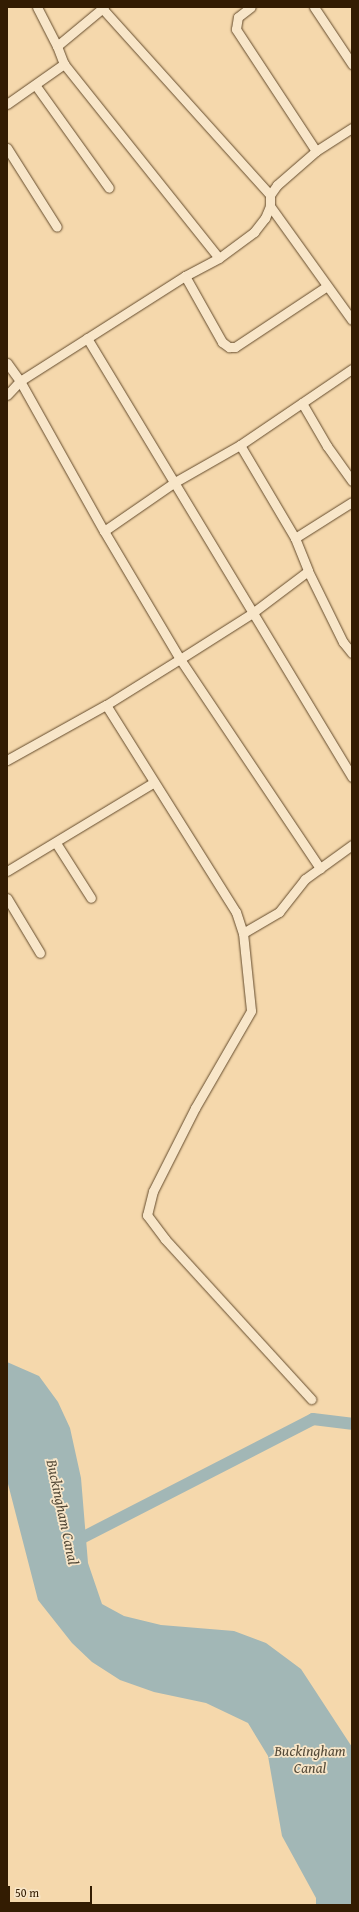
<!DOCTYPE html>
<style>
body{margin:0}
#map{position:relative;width:359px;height:1912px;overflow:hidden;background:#f5d8ac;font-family:"Gentium Book Plus",serif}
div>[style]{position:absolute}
.water>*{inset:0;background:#a2b7b6}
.canal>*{height:12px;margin:-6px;padding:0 6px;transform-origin:6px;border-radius:6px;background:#a2b7b6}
.roads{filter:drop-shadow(0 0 1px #644b2c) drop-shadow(0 0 1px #644b2c)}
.minor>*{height:9px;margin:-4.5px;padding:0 4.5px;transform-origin:4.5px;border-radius:4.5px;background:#f8e6c9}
span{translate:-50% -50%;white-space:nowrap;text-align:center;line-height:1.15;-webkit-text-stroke:3.5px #f8e6c9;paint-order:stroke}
.water-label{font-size:15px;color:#544a38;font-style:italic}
.frame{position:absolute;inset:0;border:8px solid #331c02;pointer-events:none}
.scale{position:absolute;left:8px;top:1886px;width:84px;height:18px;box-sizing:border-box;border:2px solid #331c02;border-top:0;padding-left:5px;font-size:12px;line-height:14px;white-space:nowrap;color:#331c02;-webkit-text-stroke:3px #f8e6c9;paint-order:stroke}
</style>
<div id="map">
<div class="water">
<div style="clip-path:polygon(7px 1362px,39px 1376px,58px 1402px,70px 1428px,81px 1478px,88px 1563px,102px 1604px,124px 1616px,161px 1625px,234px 1631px,266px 1643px,301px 1669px,352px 1747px,352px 1905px,316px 1905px,316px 1898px,282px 1836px,268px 1756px,248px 1723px,206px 1703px,154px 1692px,120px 1680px,92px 1662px,72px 1643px,38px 1600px,7px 1480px)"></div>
</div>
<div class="canal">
<div style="left:72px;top:1543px;width:271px;rotate:-27.2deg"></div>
<div style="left:313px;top:1419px;width:39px;rotate:7deg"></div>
</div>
<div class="roads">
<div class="minor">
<div style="left:37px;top:7px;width:44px;rotate:62.9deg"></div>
<div style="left:57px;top:46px;width:61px;rotate:-39.7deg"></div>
<div style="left:101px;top:7px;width:253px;rotate:48deg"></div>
<div style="left:314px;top:7px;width:69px;rotate:56.3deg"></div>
<div style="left:57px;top:46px;width:19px;rotate:69deg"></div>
<div style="left:64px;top:64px;width:248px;rotate:51.4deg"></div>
<div style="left:36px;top:86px;width:125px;rotate:54.4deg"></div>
<div style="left:7px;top:104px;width:70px;rotate:-35.1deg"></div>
<div style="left:7px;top:148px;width:93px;rotate:57.7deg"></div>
<div style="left:316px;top:151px;width:43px;rotate:-32.6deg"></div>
<div style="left:270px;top:206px;width:140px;rotate:54.3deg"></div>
<div style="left:185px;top:276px;width:76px;rotate:60.7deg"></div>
<div style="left:222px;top:342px;width:9px;rotate:36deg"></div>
<div style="left:229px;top:347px;width:6px"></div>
<div style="left:235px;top:347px;width:110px;rotate:-33.5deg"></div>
<div style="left:87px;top:338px;width:513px;rotate:58.88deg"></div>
<div style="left:7px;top:363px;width:22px;rotate:54deg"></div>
<div style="left:20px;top:381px;width:172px;rotate:60.8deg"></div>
<div style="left:104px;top:531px;width:149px;rotate:59.3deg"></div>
<div style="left:180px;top:659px;width:252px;rotate:56.2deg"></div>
<div style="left:7px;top:395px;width:19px;rotate:-47deg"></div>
<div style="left:20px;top:381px;width:196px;rotate:-32.5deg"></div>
<div style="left:185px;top:276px;width:38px;rotate:-28deg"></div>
<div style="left:219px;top:258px;width:44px;rotate:-36.6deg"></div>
<div style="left:254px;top:232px;width:18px;rotate:-52deg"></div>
<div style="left:265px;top:218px;width:13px;rotate:-67deg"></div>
<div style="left:270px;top:206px;width:11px;rotate:-90deg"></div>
<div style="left:270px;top:195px;width:12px;rotate:-55deg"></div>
<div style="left:277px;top:185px;width:52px;rotate:-41.1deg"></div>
<div style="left:316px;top:151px;width:146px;rotate:-123.3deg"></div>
<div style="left:236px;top:29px;width:12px;rotate:-81deg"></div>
<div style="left:238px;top:17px;width:16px;rotate:-38deg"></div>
<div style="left:302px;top:403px;width:50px;rotate:59.8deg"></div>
<div style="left:327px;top:446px;width:43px;rotate:54.5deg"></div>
<div style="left:240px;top:445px;width:108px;rotate:59.4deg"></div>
<div style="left:295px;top:538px;width:67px;rotate:-32.3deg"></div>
<div style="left:104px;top:531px;width:86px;rotate:-34.6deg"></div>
<div style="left:175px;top:482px;width:75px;rotate:-29.6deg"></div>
<div style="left:240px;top:445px;width:135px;rotate:-34.2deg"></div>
<div style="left:295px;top:538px;width:35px;rotate:68deg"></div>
<div style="left:308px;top:571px;width:79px;rotate:63.8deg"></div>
<div style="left:343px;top:642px;width:14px;rotate:51deg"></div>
<div style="left:106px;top:705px;width:244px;rotate:57.9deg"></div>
<div style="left:236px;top:912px;width:22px;rotate:72deg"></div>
<div style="left:243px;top:933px;width:78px;rotate:84.1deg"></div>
<div style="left:251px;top:1011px;width:112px;rotate:120deg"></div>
<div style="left:195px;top:1108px;width:93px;rotate:116.8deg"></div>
<div style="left:153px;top:1191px;width:25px;rotate:104deg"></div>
<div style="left:147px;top:1215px;width:30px;rotate:53deg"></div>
<div style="left:165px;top:1239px;width:217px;rotate:47.6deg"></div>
<div style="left:7px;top:760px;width:113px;rotate:-29.1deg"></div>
<div style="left:106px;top:705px;width:87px;rotate:-31.9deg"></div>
<div style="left:180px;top:659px;width:84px;rotate:-32.4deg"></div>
<div style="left:251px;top:614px;width:71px;rotate:-37deg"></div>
<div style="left:56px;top:843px;width:65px;rotate:57.5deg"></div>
<div style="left:7px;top:871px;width:170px;rotate:-31.1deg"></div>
<div style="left:7px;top:898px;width:64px;rotate:59deg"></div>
<div style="left:243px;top:933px;width:42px;rotate:-30.3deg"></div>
<div style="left:279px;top:912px;width:42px;rotate:-51.8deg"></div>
<div style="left:305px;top:879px;width:58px;rotate:-35.9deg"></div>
</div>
</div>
<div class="water-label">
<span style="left:63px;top:1512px;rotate:78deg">Buckingham Canal</span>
<span style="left:310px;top:1759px">Buckingham<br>Canal</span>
</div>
<div class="frame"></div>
<div class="scale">50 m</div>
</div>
